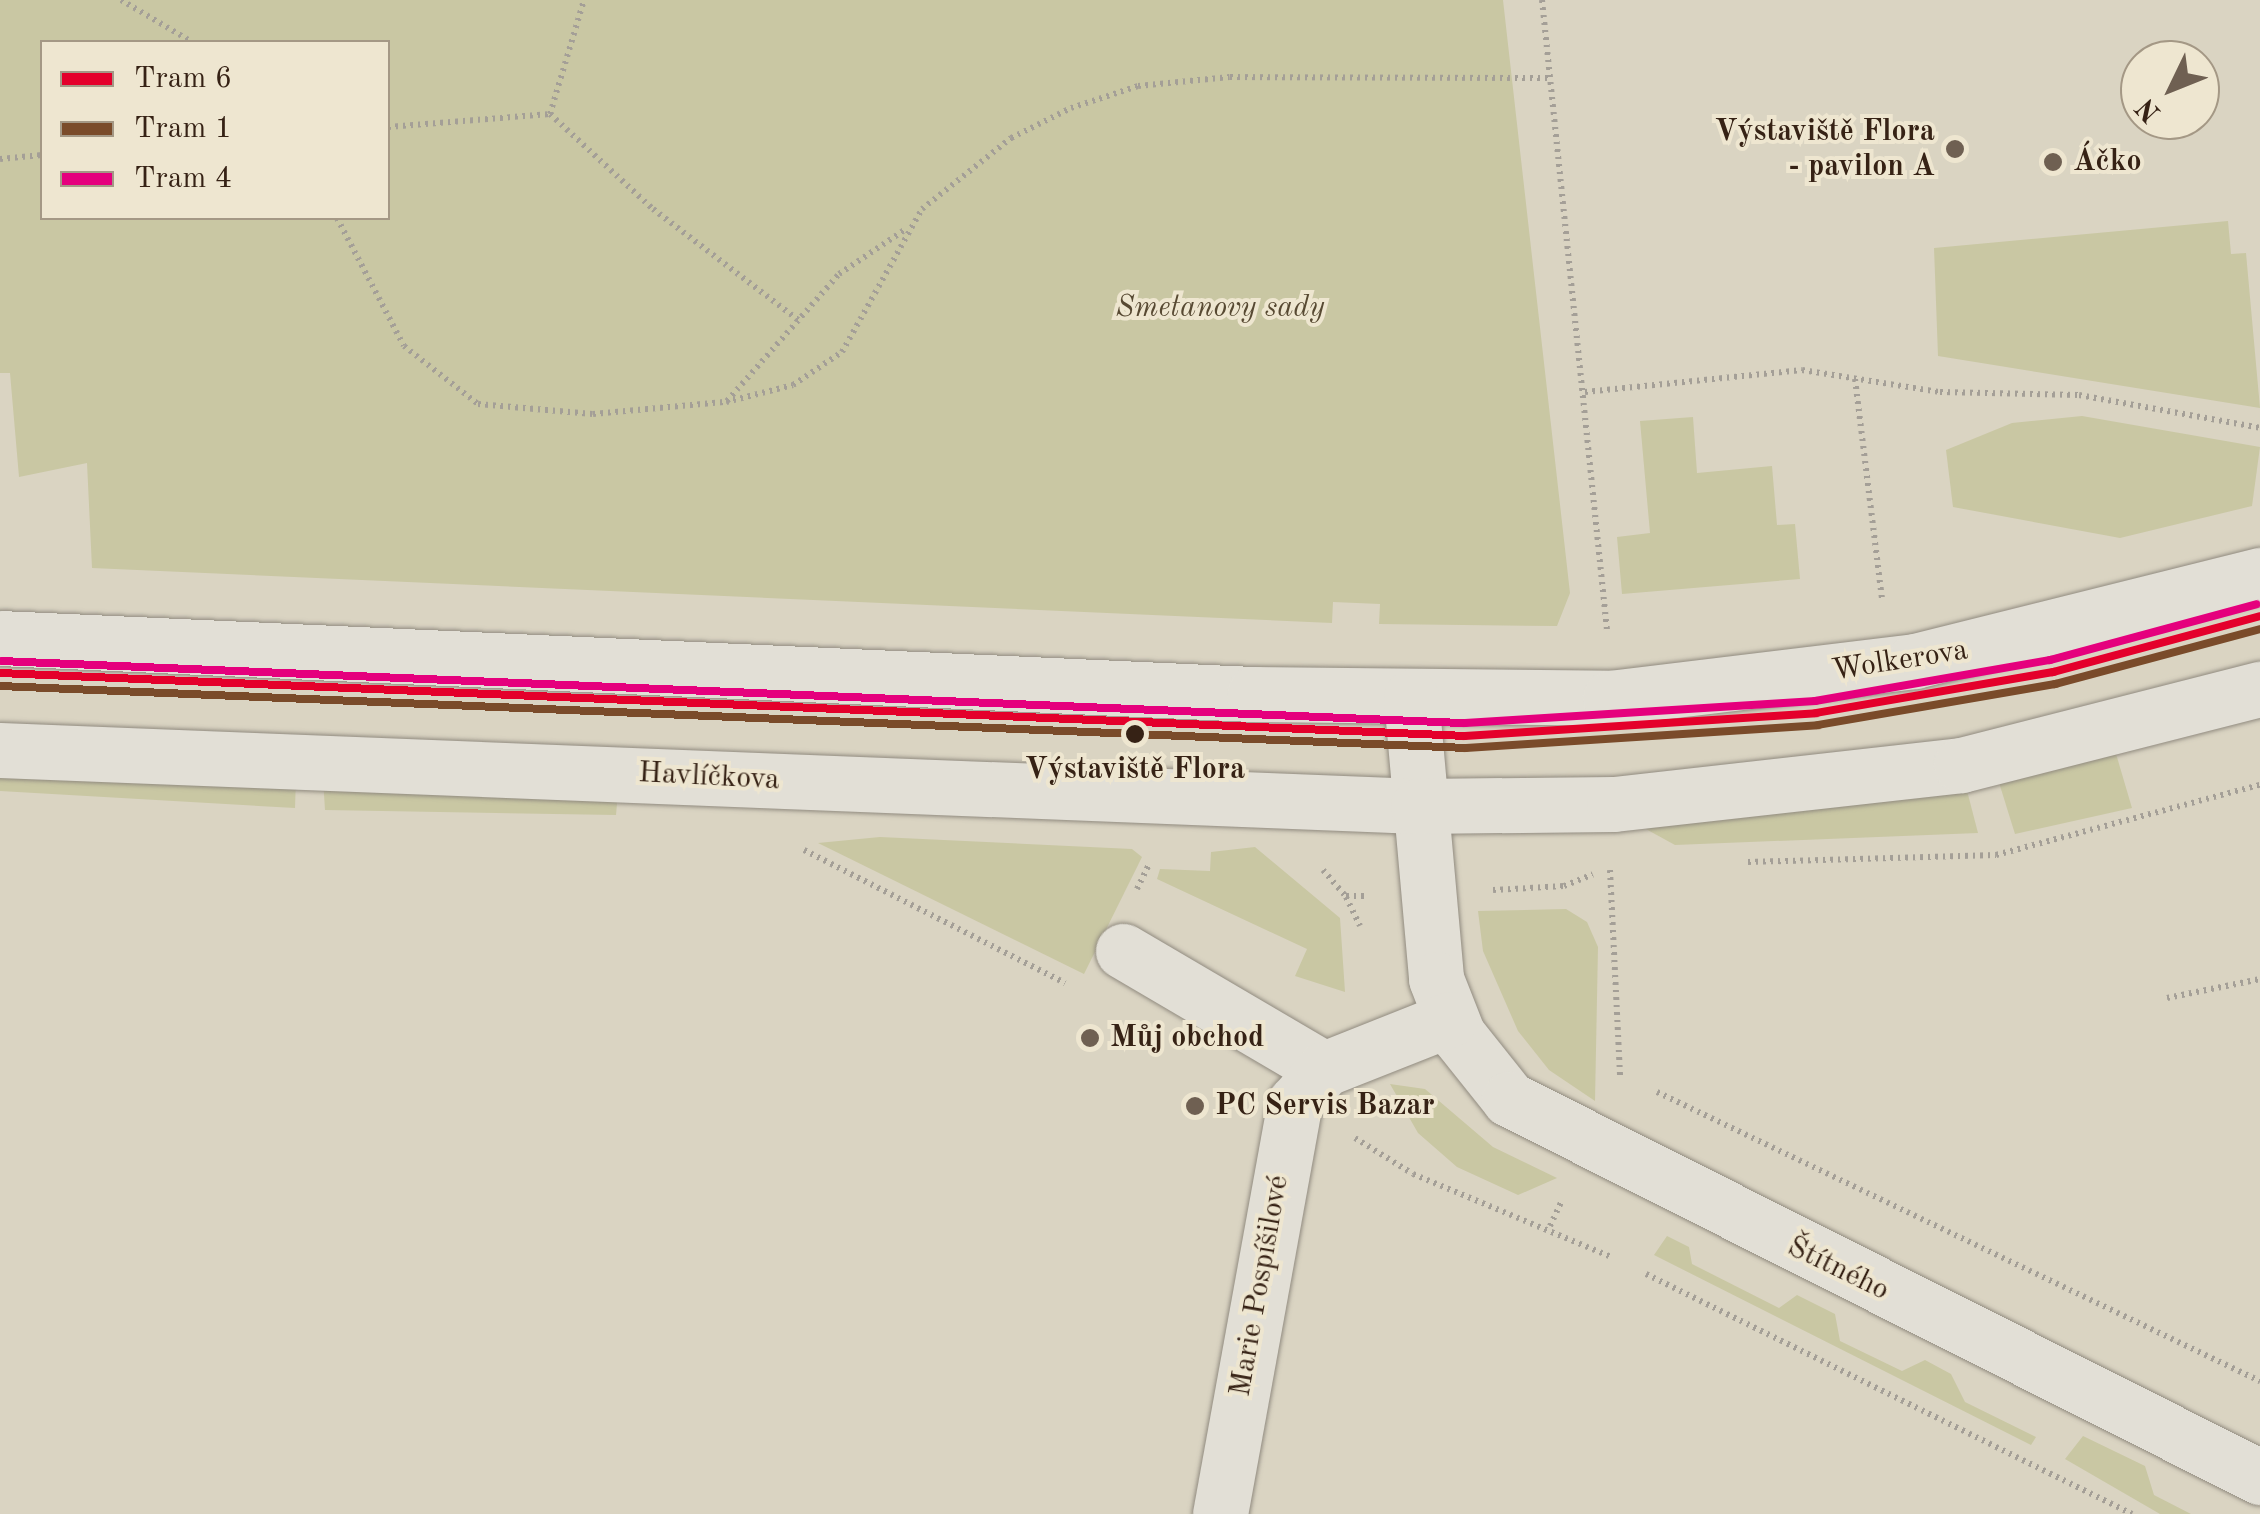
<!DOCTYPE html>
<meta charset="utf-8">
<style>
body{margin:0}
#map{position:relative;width:2260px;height:1514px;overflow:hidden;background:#dad4c2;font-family:"Old Standard TT",serif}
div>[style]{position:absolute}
.green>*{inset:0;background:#c9c7a3}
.path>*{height:6px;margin-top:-3px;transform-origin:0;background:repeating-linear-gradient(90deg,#a49f97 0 2.5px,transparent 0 7.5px)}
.roads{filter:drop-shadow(0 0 2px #918b80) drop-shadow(0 0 2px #918b80)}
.minor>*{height:55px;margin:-27.5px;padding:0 27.5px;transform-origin:27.5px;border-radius:27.5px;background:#e2dfd6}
.tram-1>*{height:8px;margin:-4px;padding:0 4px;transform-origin:4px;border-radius:4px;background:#e4002b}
.tram-2>*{height:8px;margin:-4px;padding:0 4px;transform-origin:4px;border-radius:4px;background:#7a4b2a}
.tram-3>*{height:8px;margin:-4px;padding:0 4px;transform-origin:4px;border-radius:4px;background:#e5007d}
.dots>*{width:28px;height:28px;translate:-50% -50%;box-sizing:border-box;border:5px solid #eee6d0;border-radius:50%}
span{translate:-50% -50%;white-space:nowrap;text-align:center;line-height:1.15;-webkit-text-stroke:8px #eee6d0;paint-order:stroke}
.poi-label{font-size:30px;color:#362215;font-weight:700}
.right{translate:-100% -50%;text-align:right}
.left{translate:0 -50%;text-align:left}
.park-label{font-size:30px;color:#574932;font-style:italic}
.street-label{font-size:30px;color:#362215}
.stop-label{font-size:30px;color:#362215;font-weight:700}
.legend{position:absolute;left:40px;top:40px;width:350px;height:180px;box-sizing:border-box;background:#eee6d0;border:2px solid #a49885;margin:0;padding:12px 18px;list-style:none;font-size:30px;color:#362215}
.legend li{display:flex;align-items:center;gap:20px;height:50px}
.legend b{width:50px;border:2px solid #a49885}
.north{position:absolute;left:2120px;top:40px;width:100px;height:100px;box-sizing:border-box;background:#eee6d0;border:2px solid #a49885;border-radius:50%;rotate:227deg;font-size:28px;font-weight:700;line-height:40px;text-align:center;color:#362215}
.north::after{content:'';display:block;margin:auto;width:35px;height:45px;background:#6f6052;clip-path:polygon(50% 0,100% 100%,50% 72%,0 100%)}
</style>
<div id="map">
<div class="green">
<div style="clip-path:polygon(evenodd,0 0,1503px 0,1570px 593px,1557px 626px,1379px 624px,1380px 604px,1333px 602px,1332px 623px,92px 568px,87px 463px,19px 477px,10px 373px,0 373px,0 0,42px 42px,388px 42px,388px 218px,42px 218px,42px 42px)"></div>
<div style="clip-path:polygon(2228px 221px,2231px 254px,2246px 253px,2260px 408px,1938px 356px,1934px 248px)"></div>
<div style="clip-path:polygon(2082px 416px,2260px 447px,2252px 506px,2120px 538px,1953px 507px,1946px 450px,2012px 423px)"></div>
<div style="clip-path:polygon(1693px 417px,1697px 473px,1772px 466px,1777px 525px,1795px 524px,1800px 579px,1622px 594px,1617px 537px,1650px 533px,1640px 421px)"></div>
<div style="clip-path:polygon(2114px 747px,2132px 808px,2015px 834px,1996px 773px)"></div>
<div style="clip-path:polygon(0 768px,296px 778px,295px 808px,0 791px)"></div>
<div style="clip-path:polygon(323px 778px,618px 792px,616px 815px,325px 810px)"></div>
<div style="clip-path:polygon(1964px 779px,1978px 833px,1675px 845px,1644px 828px,1643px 816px)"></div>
<div style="clip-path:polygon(880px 837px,1132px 849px,1142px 857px,1084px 974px,818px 843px)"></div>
<div style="clip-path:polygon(1255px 847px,1340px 918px,1345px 992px,1295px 976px,1307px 949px,1157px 879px,1160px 869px,1210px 871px,1211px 852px)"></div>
<div style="clip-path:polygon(1566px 909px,1587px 922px,1598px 947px,1595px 1101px,1549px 1070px,1518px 1031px,1483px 951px,1478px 911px)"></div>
<div style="clip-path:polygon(1390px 1084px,1425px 1089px,1493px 1147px,1557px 1178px,1518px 1195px,1457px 1167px,1418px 1133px)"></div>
<div style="clip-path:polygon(1667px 1236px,1689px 1247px,1692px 1264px,1779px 1308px,1797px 1295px,1835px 1314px,1840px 1341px,1902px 1371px,1925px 1360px,1951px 1374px,1965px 1402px,2036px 1437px,2031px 1445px,1654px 1255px)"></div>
<div style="clip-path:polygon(2083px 1436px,2145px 1466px,2154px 1495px,2191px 1514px,2160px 1514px,2065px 1459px)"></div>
</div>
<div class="path">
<div style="left:121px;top:0;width:82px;rotate:30.6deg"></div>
<div style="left:1542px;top:0;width:633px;rotate:84.11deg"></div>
<div style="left:550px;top:114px;width:140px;rotate:42.7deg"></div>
<div style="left:653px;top:209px;width:183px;rotate:37.4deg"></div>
<div style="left:388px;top:127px;width:163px;rotate:-4.6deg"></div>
<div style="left:550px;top:114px;width:119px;rotate:-73.4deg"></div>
<div style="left:0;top:159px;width:42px;rotate:-5.4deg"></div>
<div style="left:337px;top:218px;width:144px;rotate:62.4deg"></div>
<div style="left:404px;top:346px;width:94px;rotate:38.1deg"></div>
<div style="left:478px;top:404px;width:115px;rotate:5deg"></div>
<div style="left:593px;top:414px;width:134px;rotate:-5.2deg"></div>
<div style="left:726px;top:402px;width:69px;rotate:-14.2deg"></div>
<div style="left:793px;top:385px;width:59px;rotate:-34deg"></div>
<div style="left:842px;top:352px;width:164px;rotate:-60.8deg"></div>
<div style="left:922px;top:209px;width:114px;rotate:-38.6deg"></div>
<div style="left:1011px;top:138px;width:67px;rotate:-26.6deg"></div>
<div style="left:1071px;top:108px;width:71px;rotate:-18.2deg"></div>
<div style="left:1138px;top:86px;width:92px;rotate:-5.6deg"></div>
<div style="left:1230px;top:77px;width:321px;rotate:0.2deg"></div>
<div style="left:1855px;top:379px;width:221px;rotate:83deg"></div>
<div style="left:1585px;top:392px;width:218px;rotate:-5.8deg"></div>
<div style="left:1802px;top:370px;width:140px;rotate:9.1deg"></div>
<div style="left:1940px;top:392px;width:139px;rotate:1.2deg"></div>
<div style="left:2079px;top:395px;width:184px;rotate:10.3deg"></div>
<div style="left:727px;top:401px;width:169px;rotate:-48.6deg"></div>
<div style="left:839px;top:274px;width:81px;rotate:-33.9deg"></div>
<div style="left:804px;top:850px;width:293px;rotate:27deg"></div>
<div style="left:1748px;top:862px;width:248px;rotate:-1.6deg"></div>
<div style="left:1996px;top:855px;width:273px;rotate:-14.9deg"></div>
<div style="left:1323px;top:870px;width:35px;rotate:49deg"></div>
<div style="left:1346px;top:896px;width:18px"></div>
<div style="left:1610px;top:870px;width:207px;rotate:87.2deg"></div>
<div style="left:1137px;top:889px;width:28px;rotate:-64deg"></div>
<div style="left:1493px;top:890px;width:71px;rotate:-3.2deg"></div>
<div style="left:1564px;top:886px;width:31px;rotate:-22deg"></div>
<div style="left:1346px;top:897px;width:32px;rotate:64deg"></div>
<div style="left:2167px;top:998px;width:95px;rotate:-11.5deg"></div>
<div style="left:1657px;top:1092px;width:669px;rotate:25.61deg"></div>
<div style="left:1355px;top:1138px;width:68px;rotate:31.8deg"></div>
<div style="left:1413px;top:1174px;width:215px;rotate:22.7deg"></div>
<div style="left:1550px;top:1226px;width:29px;rotate:-65deg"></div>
<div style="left:1646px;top:1274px;width:542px;rotate:26.28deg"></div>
</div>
<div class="roads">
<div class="minor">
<div style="left:0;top:638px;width:1255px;rotate:2.56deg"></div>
<div style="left:1254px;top:694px;width:356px;rotate:0.6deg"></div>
<div style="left:1610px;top:698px;width:307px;rotate:-6.9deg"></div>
<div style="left:1915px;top:661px;width:356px;rotate:-14deg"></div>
<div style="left:1411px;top:697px;width:283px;rotate:84.9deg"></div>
<div style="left:1436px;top:979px;width:60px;rotate:68.6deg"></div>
<div style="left:1458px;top:1035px;width:82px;rotate:51.4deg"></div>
<div style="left:1509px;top:1099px;width:841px;rotate:26.72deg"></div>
<div style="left:0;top:750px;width:1419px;rotate:2.26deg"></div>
<div style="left:1418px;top:806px;width:196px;rotate:-0.6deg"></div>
<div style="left:1614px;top:804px;width:349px;rotate:-6.4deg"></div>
<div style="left:1961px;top:765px;width:309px;rotate:-14.3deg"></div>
<div style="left:1123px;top:951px;width:233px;rotate:30.4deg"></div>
<div style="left:1220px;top:1514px;width:418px;rotate:-79.7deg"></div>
<div style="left:1295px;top:1103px;width:45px;rotate:-49.5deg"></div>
<div style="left:1324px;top:1069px;width:136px;rotate:-21.6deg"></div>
</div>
</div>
<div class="tram-1">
<div style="left:0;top:673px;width:1466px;rotate:2.46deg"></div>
<div style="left:1465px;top:736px;width:352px;rotate:-3.7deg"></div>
<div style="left:1816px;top:713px;width:241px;rotate:-9.8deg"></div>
<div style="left:2053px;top:672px;width:214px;rotate:-15.1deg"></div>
</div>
<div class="tram-2">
<div style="left:0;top:686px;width:1467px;rotate:2.42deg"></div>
<div style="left:1466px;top:748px;width:353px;rotate:-3.7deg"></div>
<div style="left:1818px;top:725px;width:241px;rotate:-9.8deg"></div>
<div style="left:2055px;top:684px;width:212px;rotate:-15deg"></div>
</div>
<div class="tram-3">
<div style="left:1px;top:661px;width:1465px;rotate:2.43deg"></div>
<div style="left:1465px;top:723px;width:351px;rotate:-3.6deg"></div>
<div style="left:1815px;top:701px;width:239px;rotate:-9.9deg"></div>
<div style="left:2050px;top:660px;width:214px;rotate:-15.1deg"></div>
</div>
<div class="dots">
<div style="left:1955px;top:149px;background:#6f6052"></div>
<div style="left:2053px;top:162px;background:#6f6052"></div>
<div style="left:1135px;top:734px;background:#362215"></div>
<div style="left:1090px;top:1038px;background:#6f6052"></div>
<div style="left:1195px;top:1106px;background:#6f6052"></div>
</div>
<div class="poi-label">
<span class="right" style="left:1935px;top:149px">Výstaviště Flora<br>- pavilon A</span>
<span class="left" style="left:2073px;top:162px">Áčko</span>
<span class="left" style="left:1110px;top:1038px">Můj obchod</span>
<span class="left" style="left:1215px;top:1106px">PC Servis Bazar</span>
</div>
<div class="park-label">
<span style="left:1220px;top:308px">Smetanovy sady</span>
</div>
<div class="street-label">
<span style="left:1900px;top:661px;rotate:-9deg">Wolkerova</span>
<span style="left:709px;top:777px;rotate:3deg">Havlíčkova</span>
<span style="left:1838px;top:1269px;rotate:26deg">Štítného</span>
<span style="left:1260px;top:1286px;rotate:-80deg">Marie Pospíšilové</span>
</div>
<div class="stop-label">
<span style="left:1135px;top:770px">Výstaviště Flora</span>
</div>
<ul class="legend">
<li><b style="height:12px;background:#e4002b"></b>Tram 6</li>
<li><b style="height:12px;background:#7a4b2a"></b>Tram 1</li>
<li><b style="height:12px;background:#e5007d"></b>Tram 4</li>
</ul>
<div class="north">N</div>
</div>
